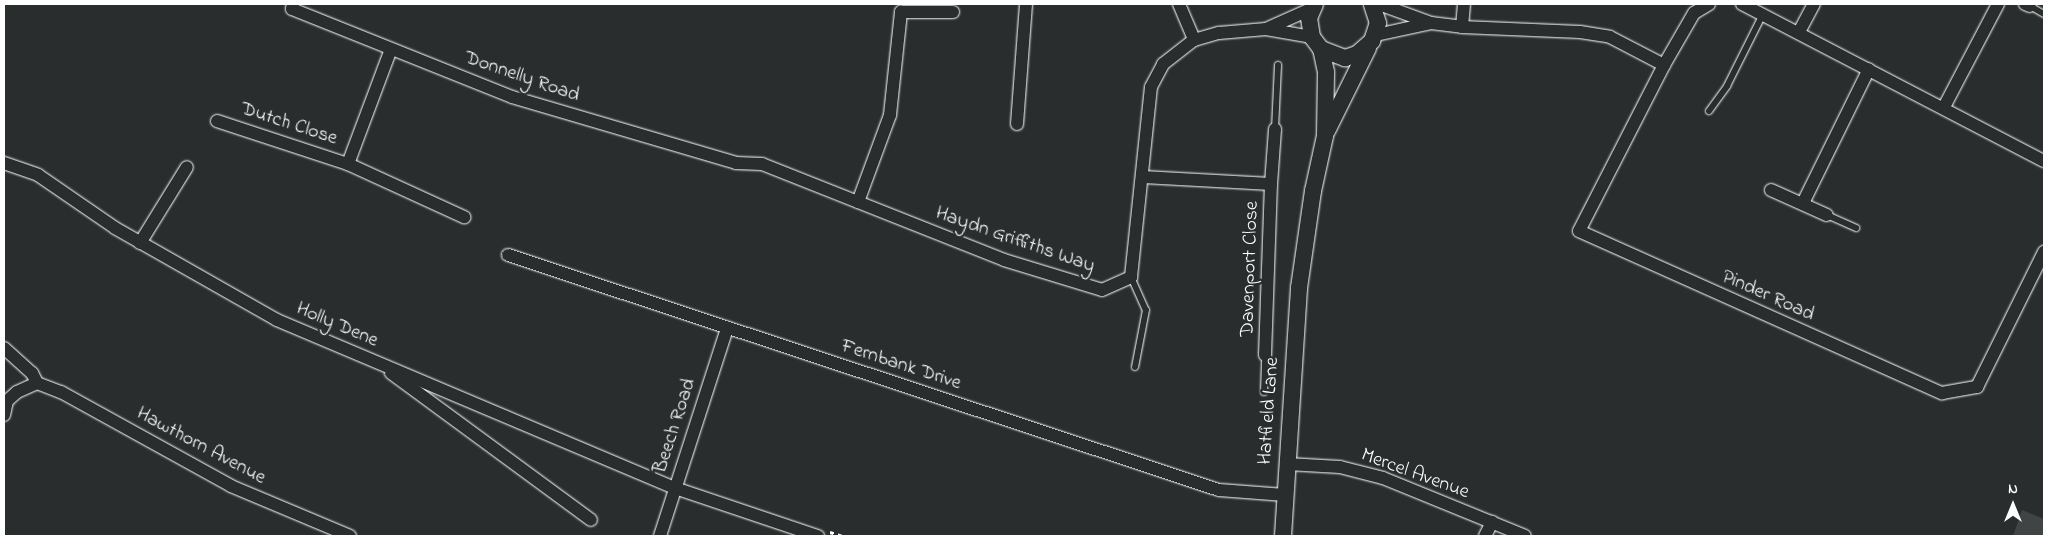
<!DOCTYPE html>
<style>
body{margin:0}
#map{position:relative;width:2048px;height:540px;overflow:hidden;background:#2a2d2e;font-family:"Indie Flower",sans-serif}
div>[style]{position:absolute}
.green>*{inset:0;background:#414445}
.path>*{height:2.5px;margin-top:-1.25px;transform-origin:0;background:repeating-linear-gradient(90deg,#fff 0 4px,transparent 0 8px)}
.roads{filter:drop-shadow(0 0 1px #fff) drop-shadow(0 0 1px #fff)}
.service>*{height:6px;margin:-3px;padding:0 3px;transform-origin:3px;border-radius:3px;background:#2a2d2e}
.minor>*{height:12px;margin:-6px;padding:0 6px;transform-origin:6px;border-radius:6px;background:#2a2d2e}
.tertiary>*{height:16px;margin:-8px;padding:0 8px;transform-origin:8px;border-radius:8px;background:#2a2d2e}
span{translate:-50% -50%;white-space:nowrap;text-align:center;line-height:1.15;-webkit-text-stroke:4.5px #2a2d2e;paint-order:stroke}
.street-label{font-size:20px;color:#fff}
.frame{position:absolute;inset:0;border:5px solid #fff;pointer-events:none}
.north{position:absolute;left:1988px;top:480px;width:50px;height:50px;-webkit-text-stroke:4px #2a2d2e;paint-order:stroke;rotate:0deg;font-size:14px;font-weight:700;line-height:20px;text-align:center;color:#fff}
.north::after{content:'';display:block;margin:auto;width:18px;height:22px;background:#fff;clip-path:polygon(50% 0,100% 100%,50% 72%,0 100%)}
</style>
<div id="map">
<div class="green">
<div style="clip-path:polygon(2022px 510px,2044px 519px,2044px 536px,2013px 536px)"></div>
</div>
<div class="path">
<div style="left:830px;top:532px;width:14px;rotate:17deg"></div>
</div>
<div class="roads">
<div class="service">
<div style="left:2030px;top:6px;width:16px;rotate:30deg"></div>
<div style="left:1709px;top:111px;width:31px;rotate:-54deg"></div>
<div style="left:1727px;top:86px;width:80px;rotate:-63.4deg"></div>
<div style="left:1275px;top:129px;width:64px;rotate:-87.3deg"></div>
<div style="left:1827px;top:215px;width:32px;rotate:24deg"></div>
<div style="left:1131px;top:277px;width:36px;rotate:66deg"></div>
<div style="left:1146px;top:310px;width:58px;rotate:100.9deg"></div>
<div style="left:1264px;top:392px;width:37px;rotate:-88deg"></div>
</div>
<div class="minor">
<div style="left:293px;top:4px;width:5px;rotate:101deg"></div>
<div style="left:292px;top:9px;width:237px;rotate:21.8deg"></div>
<div style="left:512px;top:97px;width:234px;rotate:16.4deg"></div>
<div style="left:736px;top:163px;width:26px;rotate:2deg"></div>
<div style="left:762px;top:164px;width:260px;rotate:21.6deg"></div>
<div style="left:1004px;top:260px;width:102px;rotate:17deg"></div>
<div style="left:1102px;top:290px;width:32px;rotate:-24deg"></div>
<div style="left:1131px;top:277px;width:191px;rotate:-84deg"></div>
<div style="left:1151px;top:87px;width:26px;rotate:-62deg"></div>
<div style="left:1163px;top:64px;width:39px;rotate:-38deg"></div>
<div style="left:1194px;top:40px;width:26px;rotate:-16deg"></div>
<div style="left:1219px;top:33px;width:47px;rotate:-4.9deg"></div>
<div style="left:1266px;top:29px;width:47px;rotate:9.9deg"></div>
<div style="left:1179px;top:4px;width:39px;rotate:67deg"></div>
<div style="left:1379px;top:4px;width:55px;rotate:20.1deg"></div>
<div style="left:1431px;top:23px;width:31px;rotate:7deg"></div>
<div style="left:1462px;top:27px;width:118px;rotate:2.4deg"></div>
<div style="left:1580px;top:32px;width:30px;rotate:9deg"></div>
<div style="left:1610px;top:37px;width:61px;rotate:27.4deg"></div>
<div style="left:1709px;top:4px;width:17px;rotate:149deg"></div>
<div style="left:1694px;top:13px;width:60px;rotate:120deg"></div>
<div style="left:1664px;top:65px;width:186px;rotate:117.1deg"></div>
<div style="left:1579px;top:231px;width:398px;rotate:24.1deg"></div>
<div style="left:1942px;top:393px;width:36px;rotate:-10deg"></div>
<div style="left:1977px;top:387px;width:151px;rotate:-63.6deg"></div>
<div style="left:1742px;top:4px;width:340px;rotate:27.5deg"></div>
<div style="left:2025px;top:4px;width:5px;rotate:22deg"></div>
<div style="left:1462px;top:27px;width:23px;rotate:-85deg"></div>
<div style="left:1266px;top:29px;width:49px;rotate:-24deg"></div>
<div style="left:1799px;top:32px;width:32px;rotate:-62deg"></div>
<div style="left:1376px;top:35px;width:56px;rotate:-12.3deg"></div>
<div style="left:391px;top:49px;width:123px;rotate:110.5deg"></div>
<div style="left:348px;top:164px;width:128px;rotate:24.6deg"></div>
<div style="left:1944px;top:107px;width:116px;rotate:-62.3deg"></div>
<div style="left:217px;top:121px;width:138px;rotate:18.2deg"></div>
<div style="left:1017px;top:124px;width:120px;rotate:-85.7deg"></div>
<div style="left:4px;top:163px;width:36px;rotate:19deg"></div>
<div style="left:38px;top:175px;width:93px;rotate:34.5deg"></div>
<div style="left:115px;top:228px;width:186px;rotate:29.6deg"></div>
<div style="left:277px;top:320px;width:432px;rotate:22.9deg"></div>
<div style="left:675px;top:488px;width:151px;rotate:18.6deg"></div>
<div style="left:1143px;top:177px;width:128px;rotate:3.1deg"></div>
<div style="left:1271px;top:184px;width:55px;rotate:-85.8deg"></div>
<div style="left:1771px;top:190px;width:61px;rotate:24.1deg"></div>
<div style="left:858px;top:202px;width:93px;rotate:-69.8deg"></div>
<div style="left:890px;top:115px;width:104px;rotate:-83.9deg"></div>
<div style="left:901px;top:12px;width:52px"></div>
<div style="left:1803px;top:203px;width:149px;rotate:-63.8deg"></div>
<div style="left:140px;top:243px;width:89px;rotate:-58.3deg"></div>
<div style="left:508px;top:255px;width:749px;rotate:18.29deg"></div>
<div style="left:1219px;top:490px;width:66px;rotate:4.3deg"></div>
<div style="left:4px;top:348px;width:38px;rotate:42deg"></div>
<div style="left:32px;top:373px;width:11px;rotate:63deg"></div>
<div style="left:1265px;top:355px;width:171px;rotate:-88deg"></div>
<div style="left:391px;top:373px;width:248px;rotate:36.3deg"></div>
<div style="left:37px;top:383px;width:26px;rotate:21deg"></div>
<div style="left:61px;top:392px;width:194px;rotate:28.9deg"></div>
<div style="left:231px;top:486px;width:129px;rotate:22.8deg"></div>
<div style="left:4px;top:415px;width:14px;rotate:-78deg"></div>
<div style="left:7px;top:401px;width:13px;rotate:-42deg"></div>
<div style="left:17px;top:392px;width:22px;rotate:-24deg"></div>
<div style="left:1287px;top:464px;width:53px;rotate:3.2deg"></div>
<div style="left:1340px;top:467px;width:44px;rotate:14.3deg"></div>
<div style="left:1383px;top:478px;width:153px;rotate:22.2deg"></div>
<div style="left:660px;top:536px;width:219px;rotate:-72.1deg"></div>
<div style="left:1485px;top:536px;width:16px;rotate:-63deg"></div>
</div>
<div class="tertiary">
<div style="left:1315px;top:4px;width:15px;rotate:113deg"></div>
<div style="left:1309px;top:18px;width:19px;rotate:81deg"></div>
<div style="left:1312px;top:37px;width:15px;rotate:53deg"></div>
<div style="left:1321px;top:49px;width:26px;rotate:21deg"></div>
<div style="left:1345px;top:58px;width:13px;rotate:-18deg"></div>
<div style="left:1357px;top:54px;width:20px;rotate:-41deg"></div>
<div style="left:1372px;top:41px;width:19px;rotate:-72deg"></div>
<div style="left:1378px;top:23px;width:20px;rotate:-108deg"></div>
<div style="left:1327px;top:131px;width:93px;rotate:-63.7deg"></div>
<div style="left:1283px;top:536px;width:249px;rotate:-86.3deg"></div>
<div style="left:1299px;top:288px;width:98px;rotate:-81.8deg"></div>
<div style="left:1313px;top:191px;width:56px;rotate:-77.7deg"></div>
<div style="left:1325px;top:136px;width:64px;rotate:-89.1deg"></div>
<div style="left:1326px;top:72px;width:24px;rotate:-102deg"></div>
</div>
</div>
<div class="street-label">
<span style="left:522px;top:77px;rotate:19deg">Donnelly Road</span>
<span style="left:289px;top:124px;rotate:18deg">Dutch Close</span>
<span style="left:1015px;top:240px;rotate:19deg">Haydn Griffiths Way</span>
<span style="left:1250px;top:269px;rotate:-88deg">Davenport Close</span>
<span style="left:1768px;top:296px;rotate:24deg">Pinder Road</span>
<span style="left:337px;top:325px;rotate:23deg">Holly Dene</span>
<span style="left:901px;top:365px;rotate:18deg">Fernbank Drive</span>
<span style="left:1269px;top:411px;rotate:-86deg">Hatfield Lane</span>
<span style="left:675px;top:426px;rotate:-72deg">Beech Road</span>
<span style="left:201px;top:446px;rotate:28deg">Hawthorn Avenue</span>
<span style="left:1415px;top:474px;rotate:20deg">Mercel Avenue</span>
</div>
<div class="frame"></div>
<div class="north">N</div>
</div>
